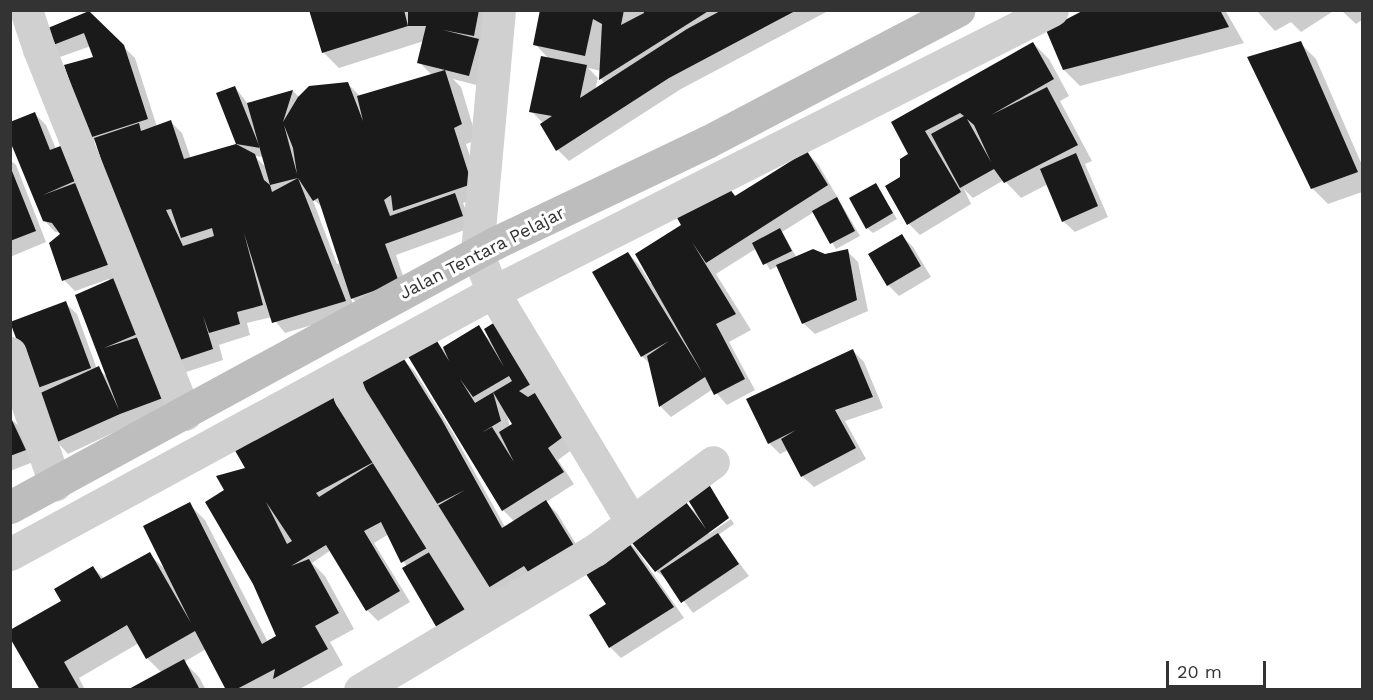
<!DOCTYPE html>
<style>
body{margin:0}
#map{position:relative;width:1373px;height:700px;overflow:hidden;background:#fff;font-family:"Work Sans",sans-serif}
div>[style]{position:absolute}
.shadow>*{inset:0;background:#0003}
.building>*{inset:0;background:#1a1a1a}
.minor>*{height:33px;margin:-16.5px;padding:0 16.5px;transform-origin:16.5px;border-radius:16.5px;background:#d0d0d0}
.secondary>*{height:33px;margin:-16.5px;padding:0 16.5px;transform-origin:16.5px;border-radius:16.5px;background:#bdbdbd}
span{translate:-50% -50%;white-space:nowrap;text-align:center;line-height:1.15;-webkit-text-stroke:6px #fff;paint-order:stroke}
.street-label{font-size:18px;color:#333}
.frame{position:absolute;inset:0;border:12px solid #333;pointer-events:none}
.scale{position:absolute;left:1166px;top:661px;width:100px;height:27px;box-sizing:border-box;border:3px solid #333;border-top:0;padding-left:8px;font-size:18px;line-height:21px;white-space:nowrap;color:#333;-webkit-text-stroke:4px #fff;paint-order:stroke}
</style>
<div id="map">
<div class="shadow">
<div style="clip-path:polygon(evenodd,311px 10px,489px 10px,480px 86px,453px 79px,461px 87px,477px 140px,466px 144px,483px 196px,463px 203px,473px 227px,396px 255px,409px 294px,364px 310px,350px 296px,356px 312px,285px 333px,272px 317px,247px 323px,250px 335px,219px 345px,223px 360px,180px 374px,181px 407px,132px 424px,68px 454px,57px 442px,42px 394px,37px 388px,65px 303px,77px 314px,97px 369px,109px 378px,77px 295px,110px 281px,109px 279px,75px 291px,64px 280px,64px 233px,55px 232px,44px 220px,15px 147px,10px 149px,10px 124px,35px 114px,46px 125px,56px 149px,70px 144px,134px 287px,98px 145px,90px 137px,95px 58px,91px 46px,60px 57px,50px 47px,89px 13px,135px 58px,157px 127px,171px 122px,182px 133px,191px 159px,238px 145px,218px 94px,235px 87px,248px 104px,293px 91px,300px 98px,348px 84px,360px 96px,432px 75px,419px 62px,424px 41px,339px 68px,323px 52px,311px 10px,254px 156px,264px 157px,267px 168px,254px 156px,311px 10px,312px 198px,324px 209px,340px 263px,337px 264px,312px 198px)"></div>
<div style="clip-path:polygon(evenodd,542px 10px,643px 10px,643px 17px,646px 14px,644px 10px,830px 10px,681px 89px,569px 161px,558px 150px,542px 125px,543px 123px,531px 111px,550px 60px,535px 44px,542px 10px,588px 68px,601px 71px,601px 79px,605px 84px,595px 90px,598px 78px,588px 68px)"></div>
<div style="clip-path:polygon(1087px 10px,1225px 10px,1244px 43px,1080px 86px,1064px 70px)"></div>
<div style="clip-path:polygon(1256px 10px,1335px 10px,1301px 32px,1291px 22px,1275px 31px)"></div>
<div style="clip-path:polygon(1341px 10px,1362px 10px,1362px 20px,1356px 24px)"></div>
<div style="clip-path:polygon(1033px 43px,1049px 59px,1069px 96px,1060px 101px,1092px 161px,1085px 164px,1108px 217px,1075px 232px,1063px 221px,1048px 184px,1021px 198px,1004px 180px,973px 198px,964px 189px,971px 204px,920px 235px,909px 224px,902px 178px,910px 155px,904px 144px)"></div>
<div style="clip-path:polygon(1300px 43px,1316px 59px,1362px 165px,1362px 192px,1328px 204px,1312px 188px)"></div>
<div style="clip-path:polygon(807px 153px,818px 164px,860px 236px,836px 249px,814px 212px,782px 232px,797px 258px,847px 251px,858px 262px,868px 311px,815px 334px,803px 323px,778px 266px,770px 270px,757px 248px,716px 274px,751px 330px,729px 342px,755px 390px,727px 405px,713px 389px,671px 417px,660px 406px,650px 364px,642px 356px,628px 253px,639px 265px,651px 284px,681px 227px,726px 186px,737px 197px)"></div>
<div style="clip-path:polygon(10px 160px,16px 165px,46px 242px,10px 257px)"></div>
<div style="clip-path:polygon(876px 185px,897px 219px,873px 233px,867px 228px)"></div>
<div style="clip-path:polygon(902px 236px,913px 247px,931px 277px,899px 296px,888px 285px)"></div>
<div style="clip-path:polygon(evenodd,478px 327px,581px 443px,558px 460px,574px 484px,546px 502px,557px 513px,587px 562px,624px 538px,636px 549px,684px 618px,621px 658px,610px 647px,608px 604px,581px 564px,492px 603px,440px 519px,404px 360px,415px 372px,453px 433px,505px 527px,515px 522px,503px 510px,433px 337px,442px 349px,478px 327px,508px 414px,514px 425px,510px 427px,507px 415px,508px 414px)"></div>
<div style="clip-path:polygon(853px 351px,864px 362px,883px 408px,845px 421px,866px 459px,814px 487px,802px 476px,788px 450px,780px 454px,769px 443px)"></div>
<div style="clip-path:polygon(337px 381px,440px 548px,407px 567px,389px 534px,374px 543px,410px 602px,378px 621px,367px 610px,331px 550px,312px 563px,325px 576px,354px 629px,330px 642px,343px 665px,298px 690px,228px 690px,206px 649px,184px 662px,199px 677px,206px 690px,131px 690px,162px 673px,147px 658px,139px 643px,79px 678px,85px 690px,42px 690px,63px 601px,93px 568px,105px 579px,149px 554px,166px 570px,189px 504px,205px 520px,268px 642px,278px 636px,227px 490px)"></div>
<div style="clip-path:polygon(10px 418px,21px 428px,36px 461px,10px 471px)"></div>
<div style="clip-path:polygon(707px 483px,729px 517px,709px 530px,709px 534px,731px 519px,734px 524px,718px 535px,749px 576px,693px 613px,669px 581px,656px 571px,683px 500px,699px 516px)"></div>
</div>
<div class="building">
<div style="clip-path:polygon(evenodd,309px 10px,404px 10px,408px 26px,408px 10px,479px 10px,474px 36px,443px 30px,479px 39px,469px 76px,445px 70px,462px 124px,454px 128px,472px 184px,393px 211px,391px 195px,384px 200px,390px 216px,455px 193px,463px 216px,385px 244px,399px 282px,351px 299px,318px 198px,313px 201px,298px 178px,270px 185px,272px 192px,298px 178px,346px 301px,272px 323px,244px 233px,263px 305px,237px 312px,240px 324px,209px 333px,203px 316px,213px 349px,168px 364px,94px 138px,139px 123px,141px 131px,171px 120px,184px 159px,236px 144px,216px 93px,235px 86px,260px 148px,236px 144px,255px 154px,264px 180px,270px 185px,247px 103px,293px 90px,283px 122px,298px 97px,309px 86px,348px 82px,363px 121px,357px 96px,445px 70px,417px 63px,426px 26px,408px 26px,322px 53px,309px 10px,284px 125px,293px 148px,297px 174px,284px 125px,309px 10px,171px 209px,181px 238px,212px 228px,214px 236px,183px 246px,166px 210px,171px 209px)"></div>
<div style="clip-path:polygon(540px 10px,624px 10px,621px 25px,644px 13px,642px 10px,710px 10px,599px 80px,602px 24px,593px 19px,585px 56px,533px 45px)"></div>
<div style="clip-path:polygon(722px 10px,797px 10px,669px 78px,556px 151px,540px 124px,552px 116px,529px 112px,541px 56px,587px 65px,580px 98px,687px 29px)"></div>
<div style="clip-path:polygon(1084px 10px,1220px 10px,1229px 27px,1063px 70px,1046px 30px)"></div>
<div style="clip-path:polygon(89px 11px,124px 45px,148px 119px,89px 138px,64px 65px,93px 57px,84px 33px,48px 47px,48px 28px)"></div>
<div style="clip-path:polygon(1301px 41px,1358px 172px,1311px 189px,1247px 57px)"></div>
<div style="clip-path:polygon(evenodd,1033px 42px,1054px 79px,991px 115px,1047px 87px,1078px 145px,1004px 183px,994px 169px,960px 188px,931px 134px,964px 116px,960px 113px,925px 131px,961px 192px,907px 225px,885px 186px,900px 177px,900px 159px,908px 154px,891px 122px,1033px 42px,967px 119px,974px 125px,991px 162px,967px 119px)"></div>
<div style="clip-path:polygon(35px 112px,50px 150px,71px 142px,84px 177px,43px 195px,86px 179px,116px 262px,62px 281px,49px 243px,60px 234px,52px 223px,43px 221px,10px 141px,10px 122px)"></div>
<div style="clip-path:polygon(807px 151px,828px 185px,706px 263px,692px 242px,736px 314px,716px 324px,745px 379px,714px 395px,705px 377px,659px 407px,647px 356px,669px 341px,641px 357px,592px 272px,628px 252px,703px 374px,635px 254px,681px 225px,676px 216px,726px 184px,735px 196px)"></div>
<div style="clip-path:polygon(1076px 153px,1098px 206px,1062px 222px,1040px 169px)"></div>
<div style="clip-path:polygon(10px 166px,36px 231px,10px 241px)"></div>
<div style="clip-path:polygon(876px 183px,893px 213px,866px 229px,849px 198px)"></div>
<div style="clip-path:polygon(837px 197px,855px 231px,830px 244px,812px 211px)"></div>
<div style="clip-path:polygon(780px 228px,792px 251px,763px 265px,752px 243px)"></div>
<div style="clip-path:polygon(902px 234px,921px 266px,887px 286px,868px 254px)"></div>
<div style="clip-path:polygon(813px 249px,825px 254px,848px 249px,857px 300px,802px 324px,776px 265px)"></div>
<div style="clip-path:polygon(123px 274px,147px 330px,104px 348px,151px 333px,171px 395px,120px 414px,55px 443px,34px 396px,99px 366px,119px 410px,75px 295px)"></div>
<div style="clip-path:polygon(66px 301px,91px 368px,35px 389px,10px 322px)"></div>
<div style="clip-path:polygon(evenodd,503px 317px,538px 380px,519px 391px,528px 397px,545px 387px,571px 431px,548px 448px,564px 472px,502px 511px,406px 353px,434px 336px,449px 361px,443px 347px,479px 325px,504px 367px,484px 329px,503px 317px,509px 376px,512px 381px,475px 403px,460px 379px,473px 397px,509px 376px,503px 317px,493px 392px,512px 424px,499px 432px,514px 462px,492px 427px,481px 433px,501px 421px,493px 392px)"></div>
<div style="clip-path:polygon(853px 349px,873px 397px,835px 410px,856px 448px,801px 477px,781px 439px,796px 430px,768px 444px,746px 399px)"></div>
<div style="clip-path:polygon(404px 359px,442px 420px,502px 528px,546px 500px,576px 549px,531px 576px,524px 566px,480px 593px,432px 509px,465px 490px,427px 509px,345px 383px)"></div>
<div style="clip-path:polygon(evenodd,337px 379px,381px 458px,316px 493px,319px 497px,381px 458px,434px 544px,401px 563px,381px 522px,364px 531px,400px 591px,366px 611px,326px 545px,291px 566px,309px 559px,339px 613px,315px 626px,328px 649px,273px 679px,275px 669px,235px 690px,226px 690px,195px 631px,146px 659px,127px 625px,64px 662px,80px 690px,40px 690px,10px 638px,10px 630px,61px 601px,54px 589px,93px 566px,101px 579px,150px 552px,191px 623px,143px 526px,190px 502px,262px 644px,276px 636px,253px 584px,205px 502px,224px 490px,216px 476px,245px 468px,229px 440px,337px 379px,266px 502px,292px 541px,287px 544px,266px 502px)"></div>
<div style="clip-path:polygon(10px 416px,26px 450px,10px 456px)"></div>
<div style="clip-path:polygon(707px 481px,729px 518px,655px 572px,629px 539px,683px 498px,706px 529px,685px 495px)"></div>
<div style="clip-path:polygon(718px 533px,739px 564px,681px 603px,660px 571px)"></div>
<div style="clip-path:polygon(624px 536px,674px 607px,609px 648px,589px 615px,606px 604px,580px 565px)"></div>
<div style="clip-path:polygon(445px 543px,484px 611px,441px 635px,402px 568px)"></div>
<div style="clip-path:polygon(184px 659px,200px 690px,127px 690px)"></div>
</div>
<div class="minor">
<div style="left:26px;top:10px;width:41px;rotate:71.6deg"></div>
<div style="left:39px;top:49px;width:393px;rotate:68.2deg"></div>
<div style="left:499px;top:10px;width:244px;rotate:95.2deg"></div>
<div style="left:477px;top:253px;width:42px;rotate:67.7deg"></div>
<div style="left:493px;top:292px;width:269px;rotate:58.9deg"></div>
<div style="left:10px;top:353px;width:139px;rotate:71deg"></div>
<div style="left:342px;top:374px;width:23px;rotate:70deg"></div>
<div style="left:350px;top:396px;width:257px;rotate:57.9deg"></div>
<div style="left:10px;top:554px;width:549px;rotate:-28.48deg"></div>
<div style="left:493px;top:292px;width:626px;rotate:-26.77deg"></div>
<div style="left:360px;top:690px;width:274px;rotate:-30.8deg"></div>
<div style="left:595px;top:550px;width:147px;rotate:-36.7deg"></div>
</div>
<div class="secondary">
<div style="left:10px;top:507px;width:552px;rotate:-28.56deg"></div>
<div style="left:495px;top:243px;width:235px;rotate:-25.5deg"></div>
<div style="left:707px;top:142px;width:284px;rotate:-27.7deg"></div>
</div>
<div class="street-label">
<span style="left:482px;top:253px;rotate:-27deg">Jalan Tentara Pelajar</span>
</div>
<div class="frame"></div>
<div class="scale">20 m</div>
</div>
